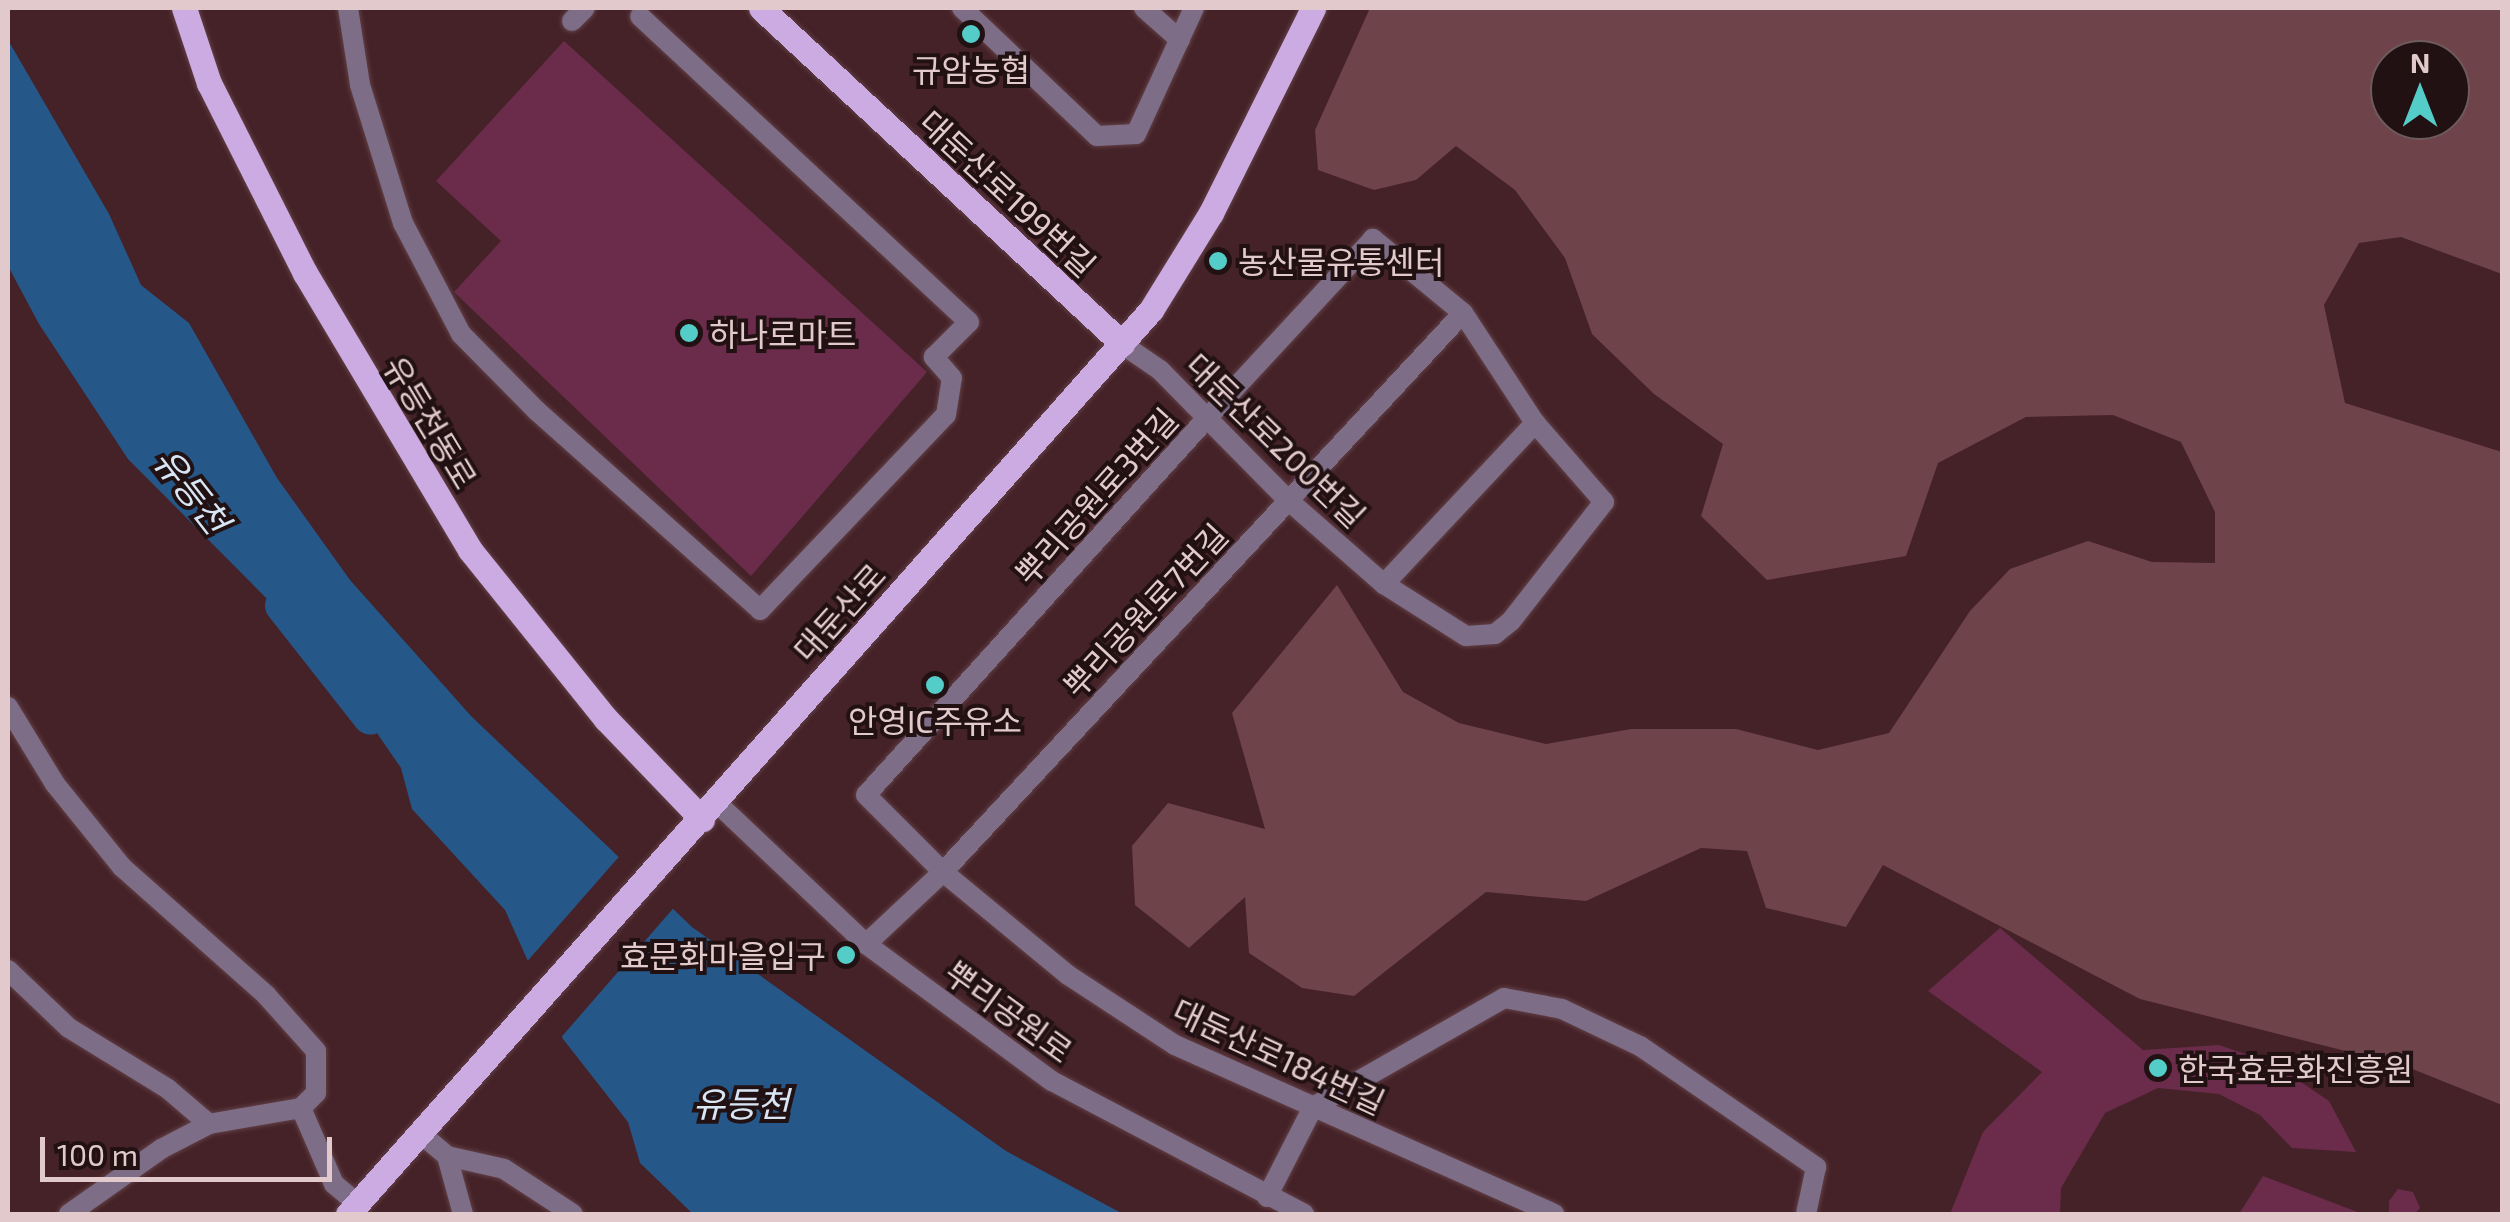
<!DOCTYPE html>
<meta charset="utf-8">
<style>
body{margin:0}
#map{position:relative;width:2510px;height:1222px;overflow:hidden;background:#452228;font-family:"Exo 2","Noto Sans KR",sans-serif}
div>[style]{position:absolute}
.green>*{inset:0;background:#6e4349}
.water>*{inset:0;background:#265789}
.pier>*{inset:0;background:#452228}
.river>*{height:35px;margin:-17.5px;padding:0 17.5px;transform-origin:17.5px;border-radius:17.5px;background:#265789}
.building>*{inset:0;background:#6b2c4b}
.roads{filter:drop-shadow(0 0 2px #614046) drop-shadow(0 0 2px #614046)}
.minor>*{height:20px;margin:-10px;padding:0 10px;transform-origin:10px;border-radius:10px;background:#7d6d87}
.major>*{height:25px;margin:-12.5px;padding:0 12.5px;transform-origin:12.5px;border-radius:12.5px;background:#cbabe1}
.dots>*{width:28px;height:28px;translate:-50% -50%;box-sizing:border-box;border:5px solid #211113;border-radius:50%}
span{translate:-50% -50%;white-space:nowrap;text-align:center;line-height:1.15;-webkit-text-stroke:8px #211113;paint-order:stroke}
.poi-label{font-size:32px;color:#e2cacc}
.left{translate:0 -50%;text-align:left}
.right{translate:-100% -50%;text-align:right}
.street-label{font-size:32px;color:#e2cacc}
.water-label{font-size:35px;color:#d7e5f4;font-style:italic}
.frame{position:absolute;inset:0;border:10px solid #e2cacc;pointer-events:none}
.north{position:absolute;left:2370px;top:40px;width:100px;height:100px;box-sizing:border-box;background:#211113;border:2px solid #6e5b5d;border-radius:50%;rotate:0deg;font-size:28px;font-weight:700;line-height:40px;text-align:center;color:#e2cacc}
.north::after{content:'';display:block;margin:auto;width:35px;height:45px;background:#54cdc8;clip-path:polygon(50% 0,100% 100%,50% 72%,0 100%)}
.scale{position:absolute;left:40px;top:1137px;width:292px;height:45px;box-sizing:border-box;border:5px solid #e2cacc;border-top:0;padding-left:12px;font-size:30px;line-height:35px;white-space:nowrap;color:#e2cacc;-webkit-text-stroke:8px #211113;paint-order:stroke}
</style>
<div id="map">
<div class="green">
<div style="clip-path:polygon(evenodd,1370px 8px,2502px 8px,2502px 274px,2401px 237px,2359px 243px,2324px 305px,2345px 403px,2502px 452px,2502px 1105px,2405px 1066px,2140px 999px,1883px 865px,1846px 927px,1766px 908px,1747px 851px,1701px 848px,1586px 901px,1486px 892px,1354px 996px,1302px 988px,1249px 953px,1245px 897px,1189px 948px,1135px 905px,1132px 846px,1168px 803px,1265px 829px,1232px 713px,1337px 585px,1403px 692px,1459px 723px,1546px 744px,1631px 729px,1736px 729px,1818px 750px,1889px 733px,1970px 611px,2010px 569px,2088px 541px,2152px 562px,2215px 563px,2215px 512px,2181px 442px,2113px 415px,2026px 417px,1938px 463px,1906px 556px,1767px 580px,1701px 516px,1723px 444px,1654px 394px,1592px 334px,1565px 258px,1515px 190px,1456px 146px,1416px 180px,1374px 190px,1318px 170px,1315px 130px,1370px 8px,2390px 60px,2450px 60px,2450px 120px,2390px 120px,2390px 60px)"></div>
</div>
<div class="water">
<div style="clip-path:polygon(8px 40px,109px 214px,141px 285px,189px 323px,277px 478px,350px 580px,471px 716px,692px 927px,1006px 1151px,1123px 1214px,693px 1214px,640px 1163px,628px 1122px,563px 1039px,505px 910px,412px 809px,401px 768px,324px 656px,128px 459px,39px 324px,8px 266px)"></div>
</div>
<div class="pier">
<div style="clip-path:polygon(624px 851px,677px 904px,558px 1041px,524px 965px)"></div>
</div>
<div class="river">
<div style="left:282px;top:605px;width:142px;rotate:51.8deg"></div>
</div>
<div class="building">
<div style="clip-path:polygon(564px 41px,927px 372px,751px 576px,454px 292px,501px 241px,436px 181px)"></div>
<div style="clip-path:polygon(2000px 928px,2143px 1050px,2219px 1045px,2274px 1064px,2329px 1101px,2356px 1152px,2292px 1148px,2260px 1115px,2219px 1094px,2158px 1088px,2105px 1113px,2061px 1188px,2060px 1214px,1950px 1214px,1983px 1132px,2042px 1072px,1928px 991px)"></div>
<div style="clip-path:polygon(2263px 1176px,2360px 1213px,2359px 1214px,2239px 1214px)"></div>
<div style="clip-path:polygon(2398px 1189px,2413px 1192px,2420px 1208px,2415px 1214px,2389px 1214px,2389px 1201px)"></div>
</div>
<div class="roads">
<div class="minor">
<div style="left:348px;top:8px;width:78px;rotate:81.1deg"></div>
<div style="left:360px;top:85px;width:145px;rotate:72.7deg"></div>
<div style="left:403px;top:223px;width:125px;rotate:62.4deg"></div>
<div style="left:461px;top:334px;width:108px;rotate:45.4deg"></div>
<div style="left:537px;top:411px;width:299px;rotate:41.7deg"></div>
<div style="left:760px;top:610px;width:269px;rotate:-46.4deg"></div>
<div style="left:946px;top:415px;width:37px;rotate:-81deg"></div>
<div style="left:952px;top:378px;width:28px;rotate:-131deg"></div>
<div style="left:934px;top:357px;width:49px;rotate:-45deg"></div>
<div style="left:969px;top:322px;width:449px;rotate:-137.1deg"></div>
<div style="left:962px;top:8px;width:186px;rotate:43.5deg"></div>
<div style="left:1097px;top:136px;width:39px;rotate:-3deg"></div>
<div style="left:1136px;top:134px;width:139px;rotate:-65.3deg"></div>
<div style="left:1144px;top:8px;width:48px;rotate:41.6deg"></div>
<div style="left:572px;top:21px;width:18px;rotate:-45deg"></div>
<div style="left:1122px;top:344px;width:46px;rotate:34.4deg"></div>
<div style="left:1160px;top:370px;width:67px;rotate:45.6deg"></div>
<div style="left:1207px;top:418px;width:115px;rotate:45.4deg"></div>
<div style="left:1288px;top:500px;width:128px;rotate:41.2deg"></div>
<div style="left:1384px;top:584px;width:97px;rotate:32.4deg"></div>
<div style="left:1466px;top:636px;width:29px;rotate:-4deg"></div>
<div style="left:1495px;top:634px;width:21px;rotate:-39deg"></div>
<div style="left:1511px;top:621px;width:151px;rotate:-52deg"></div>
<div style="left:1604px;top:502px;width:105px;rotate:-131.1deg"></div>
<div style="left:1535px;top:423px;width:131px;rotate:-123.2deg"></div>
<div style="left:1463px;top:313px;width:117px;rotate:-140.6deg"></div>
<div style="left:1373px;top:239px;width:244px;rotate:132.8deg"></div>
<div style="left:1207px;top:418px;width:508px;rotate:132.13deg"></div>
<div style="left:866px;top:795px;width:109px;rotate:45deg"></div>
<div style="left:943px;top:872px;width:162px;rotate:39.5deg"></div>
<div style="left:1068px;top:975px;width:128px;rotate:33.2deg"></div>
<div style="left:1175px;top:1045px;width:415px;rotate:24deg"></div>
<div style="left:1384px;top:584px;width:221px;rotate:-46.8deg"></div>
<div style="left:8px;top:707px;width:90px;rotate:58.6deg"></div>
<div style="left:55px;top:784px;width:107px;rotate:51.1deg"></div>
<div style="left:122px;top:867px;width:193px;rotate:41.6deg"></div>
<div style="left:266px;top:995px;width:75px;rotate:48.2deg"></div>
<div style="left:316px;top:1051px;width:42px;rotate:90deg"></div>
<div style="left:316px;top:1093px;width:21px;rotate:135deg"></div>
<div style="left:716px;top:802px;width:207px;rotate:43.4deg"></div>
<div style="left:866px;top:944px;width:231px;rotate:36.4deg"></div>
<div style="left:1052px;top:1081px;width:285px;rotate:27.8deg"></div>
<div style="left:866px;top:944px;width:105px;rotate:-43.1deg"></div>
<div style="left:943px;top:872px;width:763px;rotate:-47.07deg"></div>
<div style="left:8px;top:970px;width:84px;rotate:43.6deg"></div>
<div style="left:69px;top:1028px;width:116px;rotate:31.6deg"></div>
<div style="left:168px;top:1089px;width:54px;rotate:40.5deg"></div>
<div style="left:301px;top:1108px;width:83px;rotate:66.5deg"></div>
<div style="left:334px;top:1184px;width:30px;rotate:40deg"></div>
<div style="left:421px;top:1134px;width:34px;rotate:40deg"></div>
<div style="left:447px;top:1156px;width:58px;rotate:12.8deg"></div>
<div style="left:504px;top:1169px;width:82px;rotate:33.1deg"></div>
<div style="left:447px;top:1156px;width:60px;rotate:74.6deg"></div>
<div style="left:1267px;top:1197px;width:101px;rotate:-62.9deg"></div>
<div style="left:1313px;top:1107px;width:220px;rotate:-29.7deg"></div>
<div style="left:1504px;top:998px;width:59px;rotate:10.7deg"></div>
<div style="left:1562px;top:1009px;width:86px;rotate:25.4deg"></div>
<div style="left:1640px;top:1046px;width:214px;rotate:34.5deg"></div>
<div style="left:1816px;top:1167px;width:48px;rotate:102deg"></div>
<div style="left:69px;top:1214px;width:113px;rotate:-35.2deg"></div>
<div style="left:161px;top:1149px;width:54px;rotate:-27.5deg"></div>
<div style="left:209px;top:1124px;width:93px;rotate:-9.9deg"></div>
</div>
<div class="major">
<div style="left:184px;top:8px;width:79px;rotate:71.6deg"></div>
<div style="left:209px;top:83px;width:213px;rotate:63.2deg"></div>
<div style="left:305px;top:273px;width:322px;rotate:59.2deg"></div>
<div style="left:470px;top:550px;width:217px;rotate:51.2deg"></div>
<div style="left:606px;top:719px;width:139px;rotate:46.2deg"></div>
<div style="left:761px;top:8px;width:493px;rotate:42.9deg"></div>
<div style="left:348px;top:1214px;width:1209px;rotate:-48.39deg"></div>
<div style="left:1151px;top:310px;width:114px;rotate:-58.3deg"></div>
<div style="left:1211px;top:213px;width:229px;rotate:-63.5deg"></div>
</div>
</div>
<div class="dots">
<div style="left:971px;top:34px;background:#54cdc8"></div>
<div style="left:1218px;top:261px;background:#54cdc8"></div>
<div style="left:689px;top:333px;background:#54cdc8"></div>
<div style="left:935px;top:685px;background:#54cdc8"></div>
<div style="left:846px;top:955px;background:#54cdc8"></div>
<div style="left:2158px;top:1068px;background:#54cdc8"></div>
</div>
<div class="poi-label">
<span style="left:971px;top:69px">규암농협</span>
<span class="left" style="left:1238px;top:261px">농산물유통센터</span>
<span class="left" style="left:709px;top:333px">하나로마트</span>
<span style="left:935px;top:720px">안영IC주유소</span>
<span class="right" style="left:826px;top:955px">효문화마을입구</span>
<span class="left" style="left:2178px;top:1068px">한국효문화진흥원</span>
</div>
<div class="street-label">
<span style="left:1008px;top:193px;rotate:43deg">대둔산로199번길</span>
<span style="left:431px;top:422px;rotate:59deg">유등천동로</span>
<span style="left:1276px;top:440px;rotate:44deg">대둔산로200번길</span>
<span style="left:1096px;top:496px;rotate:-48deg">뿌리공원로3번길</span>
<span style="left:1145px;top:610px;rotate:-47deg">뿌리공원로7번길</span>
<span style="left:839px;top:612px;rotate:-48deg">대둔산로</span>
<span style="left:1009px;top:1011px;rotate:36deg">뿌리공원로</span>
<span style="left:1279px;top:1056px;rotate:25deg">대둔산로184번길</span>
</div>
<div class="water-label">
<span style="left:192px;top:490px;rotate:52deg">유등천</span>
<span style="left:741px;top:1103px">유등천</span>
</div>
<div class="frame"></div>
<div class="north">N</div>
<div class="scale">100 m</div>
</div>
